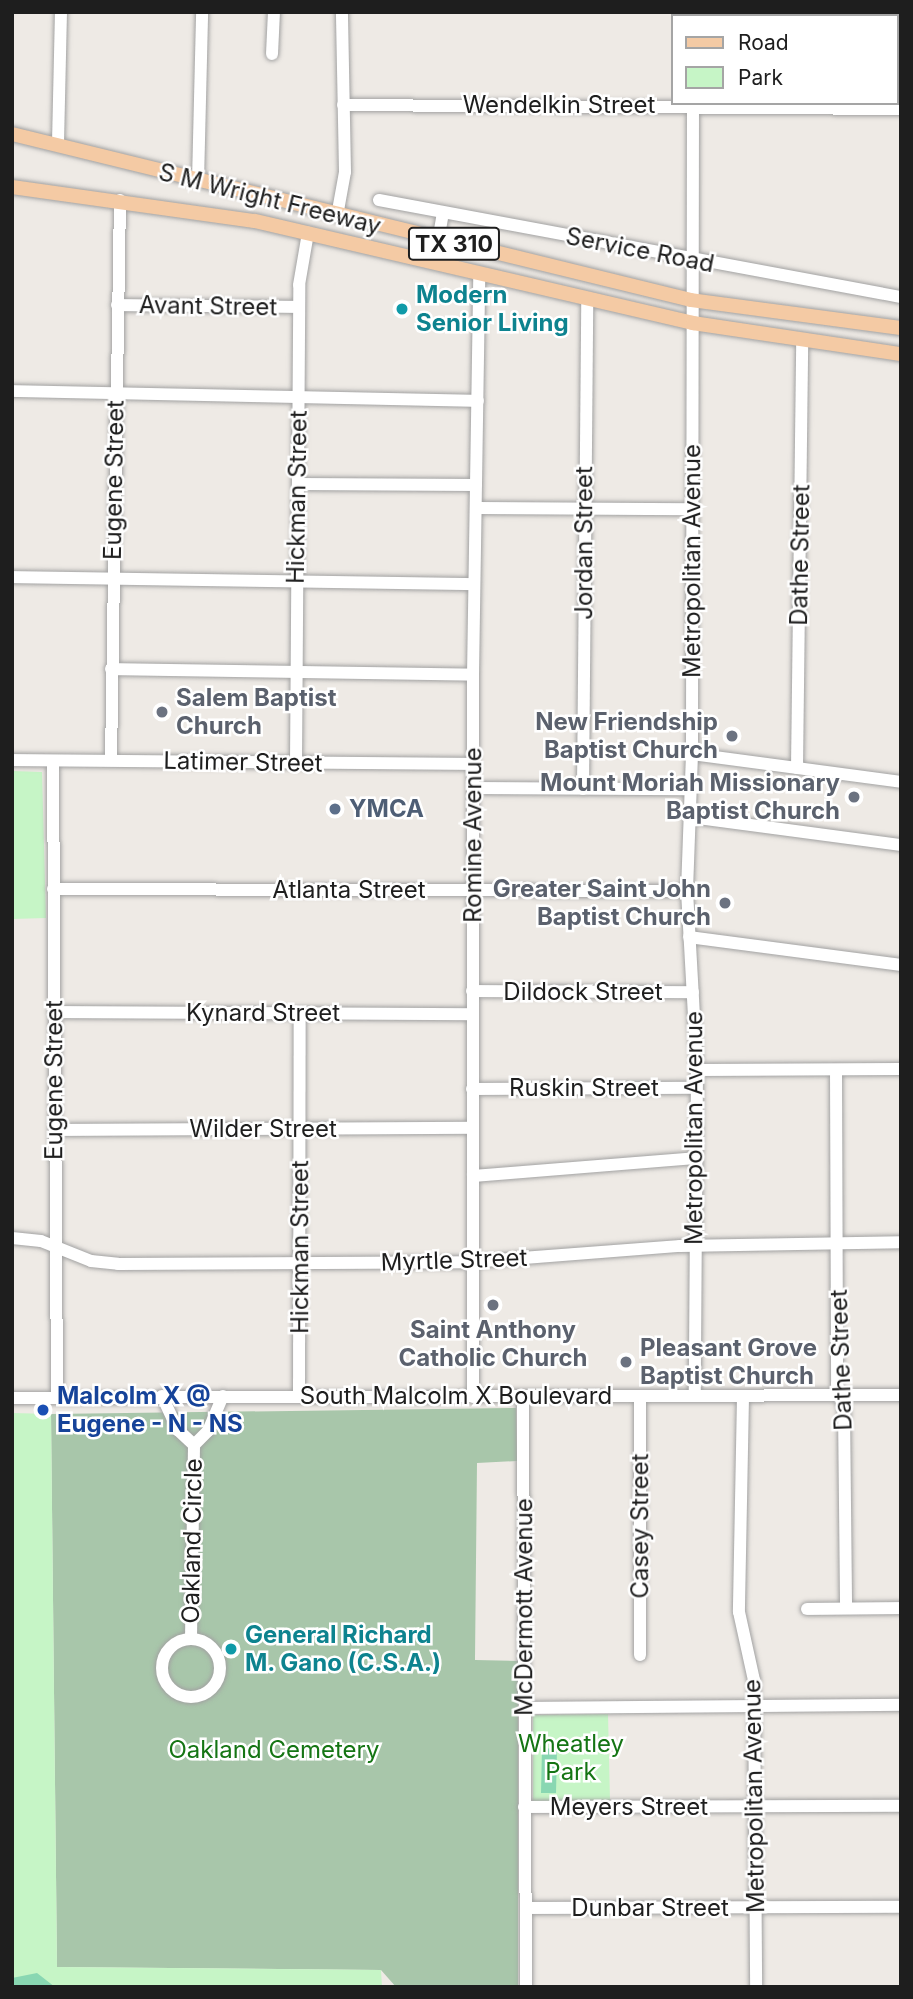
<!DOCTYPE html>
<style>
body{margin:0}
#map{position:relative;width:913px;height:1999px;overflow:hidden;background:#eeeae5;font-family:Inter,sans-serif}
div>[style]{position:absolute}
.cemetery>*{inset:0;background:#a8c6aa}
.park>*{inset:0;background:#c6f5c6}
.pitch>*{inset:0;background:#89d7b2}
.roads{filter:drop-shadow(0 0 2px #a2a2a2) drop-shadow(0 0 2px #a2a2a2)}
.minor>*{height:12px;margin:-6px;padding:0 6px;transform-origin:6px;border-radius:6px;background:#fff}
.minor>.ring{margin:-6px;padding:0;box-sizing:content-box;background:none;border:12px solid #fff;border-radius:50%}
.major>*{height:14px;margin:-7px;padding:0 7px;transform-origin:7px;border-radius:7px;background:#f4caa4}
.dots>*{width:19px;height:19px;translate:-50% -50%;box-sizing:border-box;border:4px solid #fff;border-radius:50%}
span{translate:-50% -50%;white-space:nowrap;text-align:center;line-height:1.15;-webkit-text-stroke:5px #fff;paint-order:stroke}
.shield-label span{padding:2px 5px;background:#fff;border:2px solid;border-radius:5px;-webkit-text-stroke-width:0}
.shield-label{font-size:23px;color:#1e1e1e;font-weight:700}
.street-label{font-size:24px;color:#1e1e1e}
.culture-label{font-size:24px;color:#0d838f;font-weight:700}
.left{translate:0 -50%;text-align:left}
.worship-label{font-size:24px;color:#5b616d;font-weight:700}
.right{translate:-100% -50%;text-align:right}
.service-label{font-size:24px;color:#4e5e75;font-weight:700}
.transit-label{font-size:24px;color:#164399;font-weight:700}
.park-label{font-size:24px;color:#157514}
.frame{position:absolute;inset:0;border:14px solid #1e1e1e;pointer-events:none}
.legend{position:absolute;left:671px;top:14px;width:228px;height:91px;box-sizing:border-box;background:#fff;border:2px solid #a5a5a5;margin:0;padding:9px 12px;list-style:none;font-size:21px;color:#1e1e1e}
.legend li{display:flex;align-items:center;gap:14px;height:35px}
.legend b{width:35px;border:2px solid #a5a5a5}
</style>
<div id="map">
<div class="cemetery">
<div style="clip-path:polygon(516px 1408px,517px 1461px,477px 1463px,475px 1660px,518px 1661px,518px 1987px,396px 1987px,381px 1970px,57px 1967px,51px 1414px)"></div>
</div>
<div class="park">
<div style="clip-path:polygon(12px 771px,42px 772px,46px 918px,12px 919px)"></div>
<div style="clip-path:polygon(12px 1413px,51px 1414px,57px 1967px,381px 1970px,382px 1987px,12px 1987px)"></div>
<div style="clip-path:polygon(608px 1714px,610px 1800px,533px 1802px,533px 1715px)"></div>
</div>
<div class="pitch">
<div style="clip-path:polygon(542px 1748px,557px 1749px,556px 1793px,541px 1793px)"></div>
<div style="clip-path:polygon(37px 1973px,55px 1987px,12px 1987px,12px 1978px)"></div>
</div>
<div class="roads">
<div class="minor">
<div style="left:694px;top:16px;width:4px;rotate:-90deg"></div>
<div style="left:272px;top:54px;width:42px;rotate:-87.3deg"></div>
<div style="left:693px;top:103px;width:651px;rotate:90.09deg"></div>
<div style="left:692px;top:754px;width:137px;rotate:92.1deg"></div>
<div style="left:687px;top:891px;width:179px;rotate:86.8deg"></div>
<div style="left:697px;top:1070px;width:326px;rotate:90.4deg"></div>
<div style="left:343px;top:105px;width:558px;rotate:0.41deg"></div>
<div style="left:58px;top:143px;width:131px;rotate:-88.7deg"></div>
<div style="left:198px;top:181px;width:169px;rotate:-88.6deg"></div>
<div style="left:379px;top:200px;width:531px;rotate:10.53deg"></div>
<div style="left:337px;top:216px;width:45px;rotate:-79.7deg"></div>
<div style="left:345px;top:172px;width:160px;rotate:-91.1deg"></div>
<div style="left:438px;top:241px;width:29px;rotate:-80deg"></div>
<div style="left:117px;top:305px;width:182px;rotate:0.6deg"></div>
<div style="left:12px;top:391px;width:466px;rotate:1.2deg"></div>
<div style="left:298px;top:484px;width:178px;rotate:0.3deg"></div>
<div style="left:477px;top:508px;width:215px;rotate:0.3deg"></div>
<div style="left:12px;top:577px;width:462px;rotate:0.9deg"></div>
<div style="left:111px;top:669px;width:362px;rotate:0.9deg"></div>
<div style="left:692px;top:754px;width:211px;rotate:7.6deg"></div>
<div style="left:12px;top:760px;width:462px;rotate:0.5deg"></div>
<div style="left:111px;top:760px;width:560px;rotate:-89.08deg"></div>
<div style="left:53px;top:761px;width:637px;rotate:89.64deg"></div>
<div style="left:296px;top:763px;width:478px;rotate:-89.6deg"></div>
<div style="left:299px;top:285px;width:53px;rotate:-80.2deg"></div>
<div style="left:797px;top:768px;width:426px;rotate:-89.3deg"></div>
<div style="left:474px;top:788px;width:217px;rotate:0.3deg"></div>
<div style="left:583px;top:789px;width:491px;rotate:-89.5deg"></div>
<div style="left:691px;top:817px;width:212px;rotate:7.6deg"></div>
<div style="left:53px;top:889px;width:634px;rotate:0.18deg"></div>
<div style="left:689px;top:937px;width:214px;rotate:7.5deg"></div>
<div style="left:472px;top:991px;width:221px;rotate:0.3deg"></div>
<div style="left:54px;top:1012px;width:418px;rotate:0.3deg"></div>
<div style="left:697px;top:1070px;width:204px;rotate:-0.3deg"></div>
<div style="left:836px;top:1070px;width:314px;rotate:89.8deg"></div>
<div style="left:837px;top:1384px;width:26px;rotate:74deg"></div>
<div style="left:844px;top:1409px;width:199px;rotate:89.4deg"></div>
<div style="left:472px;top:1089px;width:224px;rotate:-0.3deg"></div>
<div style="left:55px;top:1130px;width:417px;rotate:-0.3deg"></div>
<div style="left:473px;top:1176px;width:223px;rotate:-4.6deg"></div>
<div style="left:12px;top:1238px;width:29px;rotate:6deg"></div>
<div style="left:41px;top:1241px;width:54px;rotate:21.8deg"></div>
<div style="left:91px;top:1261px;width:27px;rotate:6deg"></div>
<div style="left:118px;top:1264px;width:353px;rotate:-0.3deg"></div>
<div style="left:471px;top:1262px;width:210px;rotate:-4.4deg"></div>
<div style="left:680px;top:1246px;width:221px;rotate:-1deg"></div>
<div style="left:162px;top:1396px;width:38px;rotate:65deg"></div>
<div style="left:178px;top:1430px;width:22px;rotate:43deg"></div>
<div style="left:194px;top:1445px;width:20px;rotate:-45deg"></div>
<div style="left:208px;top:1431px;width:38px;rotate:-67deg"></div>
<div style="left:299px;top:1396px;width:382px;rotate:-89.9deg"></div>
<div style="left:523px;top:1396px;width:591px;rotate:89.71deg"></div>
<div style="left:473px;top:1397px;width:722px;rotate:-90deg"></div>
<div style="left:473px;top:675px;width:402px;rotate:-89.1deg"></div>
<div style="left:743px;top:1397px;width:215px;rotate:91.1deg"></div>
<div style="left:739px;top:1612px;width:70px;rotate:77.6deg"></div>
<div style="left:754px;top:1680px;width:307px;rotate:89.6deg"></div>
<div style="left:12px;top:1398px;width:889px;rotate:-0.19deg"></div>
<div style="left:807px;top:1609px;width:94px;rotate:-0.6deg"></div>
<div style="left:191px;top:1638px;width:193px;rotate:-89.1deg"></div>
<div class="ring" style="left:162px;top:1639px;width:46px;height:46px"></div>
<div style="left:640px;top:1655px;width:258px;rotate:-90deg"></div>
<div style="left:525px;top:1708px;width:376px;rotate:-0.5deg"></div>
<div style="left:524px;top:1807px;width:377px;rotate:-0.2deg"></div>
<div style="left:526px;top:1908px;width:375px;rotate:-0.2deg"></div>
</div>
<div class="major">
<div style="left:12px;top:134px;width:699px;rotate:13.74deg"></div>
<div style="left:691px;top:300px;width:212px;rotate:7.6deg"></div>
<div style="left:12px;top:187px;width:245px;rotate:8deg"></div>
<div style="left:255px;top:221px;width:450px;rotate:13.1deg"></div>
<div style="left:693px;top:323px;width:210px;rotate:8.5deg"></div>
</div>
</div>
<div class="dots">
<div style="left:402px;top:309px;background:#0f9aa8"></div>
<div style="left:162px;top:712px;background:#6b7280"></div>
<div style="left:732px;top:736px;background:#6b7280"></div>
<div style="left:854px;top:797px;background:#6b7280"></div>
<div style="left:335px;top:809px;background:#5c6f8a"></div>
<div style="left:725px;top:903px;background:#6b7280"></div>
<div style="left:493px;top:1305px;background:#6b7280"></div>
<div style="left:626px;top:1362px;background:#6b7280"></div>
<div style="left:43px;top:1410px;background:#1a4fb4"></div>
<div style="left:231px;top:1649px;background:#0f9aa8"></div>
</div>
<div class="shield-label">
<span style="left:454px;top:244px">TX 310</span>
</div>
<div class="street-label">
<span style="left:559px;top:105px">Wendelkin Street</span>
<span style="left:270px;top:199px;rotate:14deg">S M Wright Freeway</span>
<span style="left:640px;top:250px;rotate:11deg">Service Road</span>
<span style="left:208px;top:306px;rotate:1deg">Avant Street</span>
<span style="left:114px;top:480px;rotate:-89deg">Eugene Street</span>
<span style="left:297px;top:497px;rotate:-89deg">Hickman Street</span>
<span style="left:584px;top:543px;rotate:-90deg">Jordan Street</span>
<span style="left:800px;top:555px;rotate:-89deg">Dathe Street</span>
<span style="left:692px;top:561px;rotate:-90deg">Metropolitan Avenue</span>
<span style="left:243px;top:762px;rotate:1deg">Latimer Street</span>
<span style="left:473px;top:835px;rotate:-90deg">Romine Avenue</span>
<span style="left:349px;top:890px">Atlanta Street</span>
<span style="left:583px;top:992px">Dildock Street</span>
<span style="left:263px;top:1013px">Kynard Street</span>
<span style="left:54px;top:1080px;rotate:-90deg">Eugene Street</span>
<span style="left:584px;top:1088px">Ruskin Street</span>
<span style="left:694px;top:1128px;rotate:-90deg">Metropolitan Avenue</span>
<span style="left:263px;top:1129px">Wilder Street</span>
<span style="left:300px;top:1247px;rotate:-90deg">Hickman Street</span>
<span style="left:454px;top:1260px;rotate:-2deg">Myrtle Street</span>
<span style="left:841px;top:1360px;rotate:-92deg">Dathe Street</span>
<span style="left:456px;top:1396px">South Malcolm X Boulevard</span>
<span style="left:640px;top:1526px;rotate:-90deg">Casey Street</span>
<span style="left:192px;top:1541px;rotate:-89deg">Oakland Circle</span>
<span style="left:524px;top:1607px;rotate:-90deg">McDermott Avenue</span>
<span style="left:754px;top:1796px;rotate:-91deg">Metropolitan Avenue</span>
<span style="left:629px;top:1807px">Meyers Street</span>
<span style="left:650px;top:1908px">Dunbar Street</span>
</div>
<div class="culture-label">
<span class="left" style="left:416px;top:309px">Modern<br>Senior Living</span>
<span class="left" style="left:245px;top:1649px">General Richard<br>M. Gano (C.S.A.)</span>
</div>
<div class="worship-label">
<span class="left" style="left:176px;top:712px">Salem Baptist<br>Church</span>
<span class="right" style="left:718px;top:736px">New Friendship<br>Baptist Church</span>
<span class="right" style="left:840px;top:797px">Mount Moriah Missionary<br>Baptist Church</span>
<span class="right" style="left:711px;top:903px">Greater Saint John<br>Baptist Church</span>
<span style="left:493px;top:1344px">Saint Anthony<br>Catholic Church</span>
<span class="left" style="left:640px;top:1362px">Pleasant Grove<br>Baptist Church</span>
</div>
<div class="service-label">
<span class="left" style="left:349px;top:809px">YMCA</span>
</div>
<div class="transit-label">
<span class="left" style="left:57px;top:1410px">Malcolm X @<br>Eugene - N - NS</span>
</div>
<div class="park-label">
<span style="left:571px;top:1758px">Wheatley<br>Park</span>
<span style="left:274px;top:1750px">Oakland Cemetery</span>
</div>
<div class="frame"></div>
<ul class="legend">
<li><b style="height:9px;background:#f4caa4"></b>Road</li>
<li><b style="height:19px;background:#c6f5c6"></b>Park</li>
</ul>
</div>
